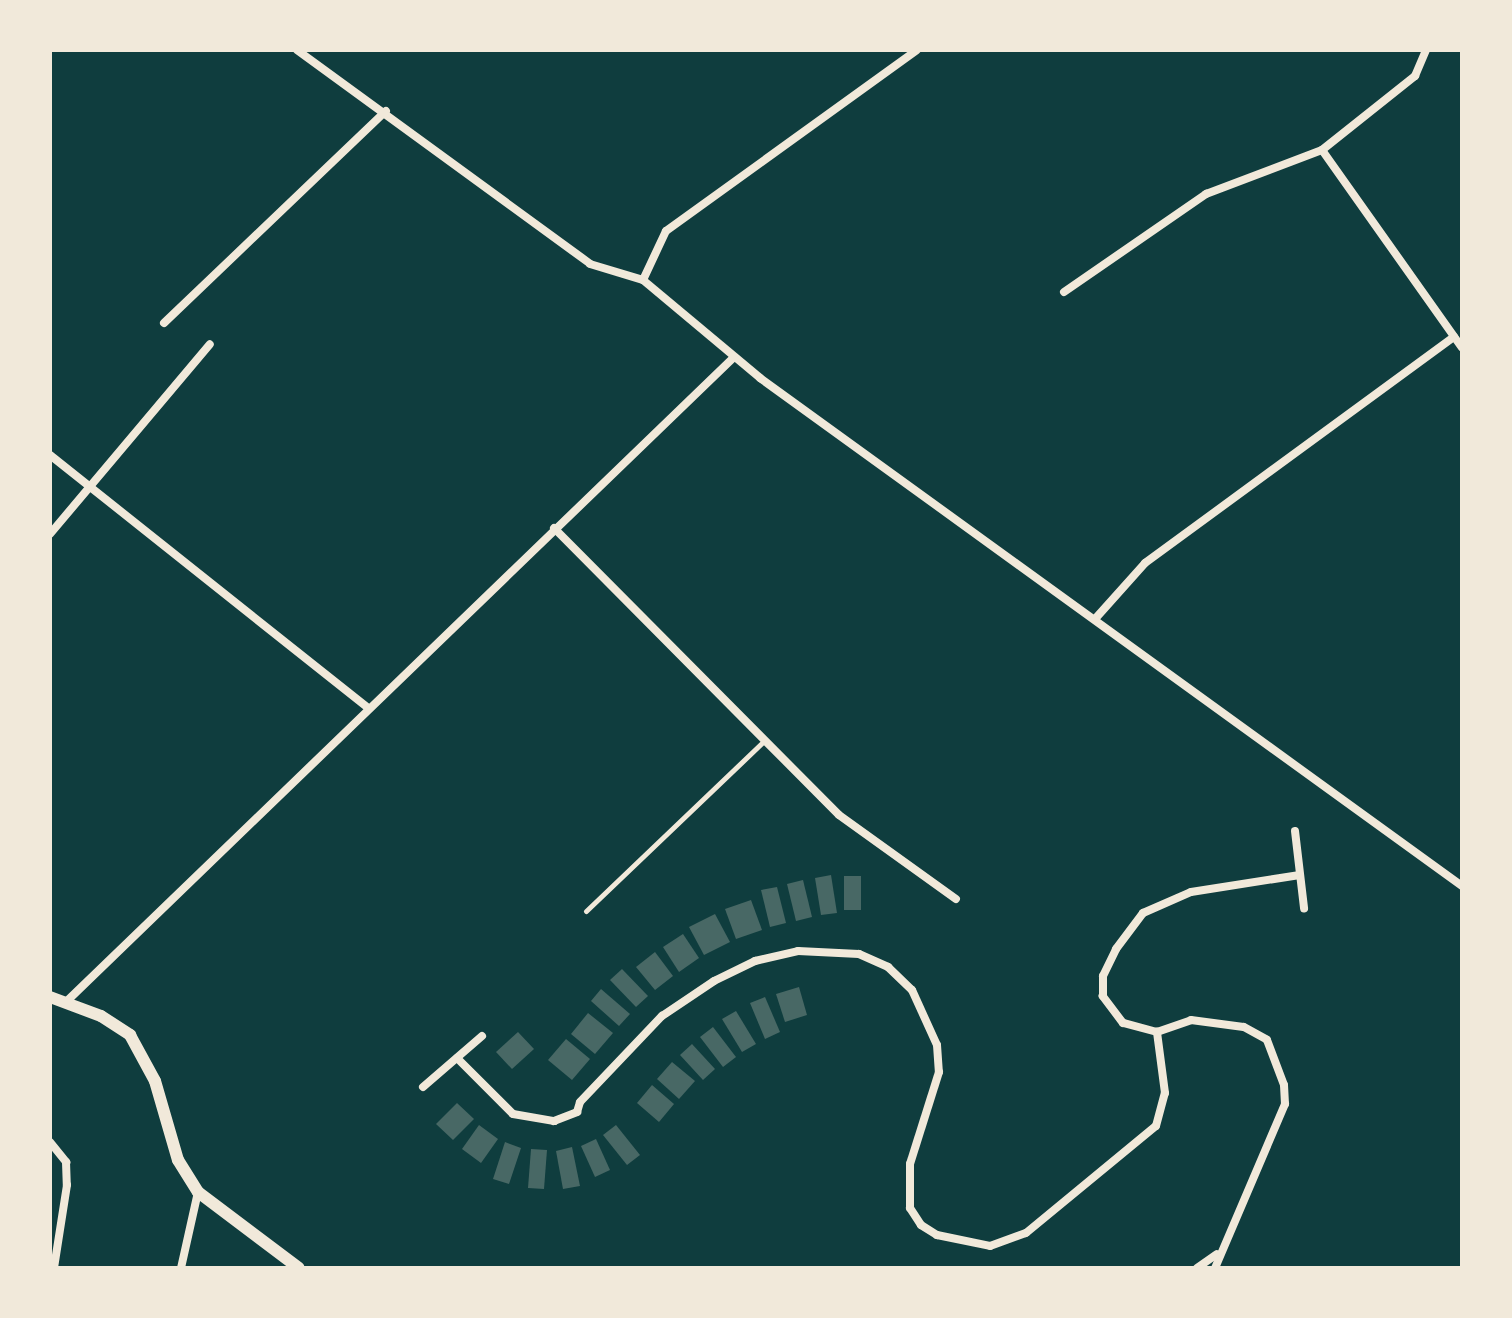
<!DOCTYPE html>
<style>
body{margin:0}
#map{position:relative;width:1512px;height:1318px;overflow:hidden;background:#0f3d3e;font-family:Barlow,sans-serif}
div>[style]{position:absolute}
.building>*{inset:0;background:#486865}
.service>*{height:5px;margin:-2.5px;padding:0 2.5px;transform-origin:2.5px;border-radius:2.5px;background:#f1e9da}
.minor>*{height:8px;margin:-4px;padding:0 4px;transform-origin:4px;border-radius:4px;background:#f1e9da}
.tertiary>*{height:12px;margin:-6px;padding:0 6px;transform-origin:6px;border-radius:6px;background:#f1e9da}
span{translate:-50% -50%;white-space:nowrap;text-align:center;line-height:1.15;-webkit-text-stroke:8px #f1e9da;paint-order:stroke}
.frame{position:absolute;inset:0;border:52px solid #f1e9da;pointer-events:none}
</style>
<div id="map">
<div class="building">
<div style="clip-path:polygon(831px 875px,837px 913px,821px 915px,815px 878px)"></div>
<div style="clip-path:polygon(844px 876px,861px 876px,861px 910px,844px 910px)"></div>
<div style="clip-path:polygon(803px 880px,812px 917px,796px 921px,787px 884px)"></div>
<div style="clip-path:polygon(777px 887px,786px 923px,770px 927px,761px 890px)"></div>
<div style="clip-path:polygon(751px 900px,762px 930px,736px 939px,725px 909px)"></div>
<div style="clip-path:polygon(715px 914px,730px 942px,704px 955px,689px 927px)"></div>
<div style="clip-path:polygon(683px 934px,699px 958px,679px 972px,663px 947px)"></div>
<div style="clip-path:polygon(655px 952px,673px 976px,655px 990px,636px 967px)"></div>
<div style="clip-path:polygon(622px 969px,648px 996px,636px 1007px,610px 980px)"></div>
<div style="clip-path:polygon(799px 987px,807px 1015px,785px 1022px,776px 994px)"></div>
<div style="clip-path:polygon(601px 989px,630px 1014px,619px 1026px,591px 1001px)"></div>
<div style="clip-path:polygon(765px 997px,780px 1032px,765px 1039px,750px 1003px)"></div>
<div style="clip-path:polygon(736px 1011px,756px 1044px,742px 1052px,722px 1019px)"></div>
<div style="clip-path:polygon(588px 1013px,613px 1033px,595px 1054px,571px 1034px)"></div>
<div style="clip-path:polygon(713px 1027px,736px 1057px,723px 1067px,700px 1037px)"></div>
<div style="clip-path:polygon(518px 1032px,534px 1049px,512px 1069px,496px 1052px)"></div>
<div style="clip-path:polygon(566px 1039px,590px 1059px,572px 1080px,548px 1060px)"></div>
<div style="clip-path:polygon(692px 1044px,715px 1069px,703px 1080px,680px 1055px)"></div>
<div style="clip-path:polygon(672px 1062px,695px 1081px,679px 1099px,657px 1079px)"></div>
<div style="clip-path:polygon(652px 1085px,674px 1104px,659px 1122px,637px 1103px)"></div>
<div style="clip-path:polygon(457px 1103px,474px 1119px,453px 1140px,436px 1124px)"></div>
<div style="clip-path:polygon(479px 1125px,498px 1139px,481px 1163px,462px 1149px)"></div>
<div style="clip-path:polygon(616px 1125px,640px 1155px,627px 1165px,603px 1135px)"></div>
<div style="clip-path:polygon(596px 1139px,610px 1170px,595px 1177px,581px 1146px)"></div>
<div style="clip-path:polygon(505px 1142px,521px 1148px,509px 1184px,493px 1179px)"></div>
<div style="clip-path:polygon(572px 1147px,580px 1186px,563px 1189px,556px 1151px)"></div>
<div style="clip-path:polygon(531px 1149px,547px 1150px,544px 1189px,528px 1188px)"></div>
</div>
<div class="service">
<div style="left:586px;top:911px;width:246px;rotate:-43.7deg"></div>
</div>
<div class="minor">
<div style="left:297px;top:50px;width:363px;rotate:36.1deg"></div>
<div style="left:590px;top:264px;width:55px;rotate:16.8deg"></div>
<div style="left:643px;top:280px;width:153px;rotate:39.9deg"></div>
<div style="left:760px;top:378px;width:867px;rotate:35.89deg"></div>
<div style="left:1322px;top:150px;width:242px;rotate:54.7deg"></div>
<div style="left:643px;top:280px;width:54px;rotate:-64.9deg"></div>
<div style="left:666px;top:231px;width:309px;rotate:-35.8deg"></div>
<div style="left:1064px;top:292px;width:173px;rotate:-34.6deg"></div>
<div style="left:1206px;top:194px;width:124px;rotate:-20.8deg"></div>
<div style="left:1322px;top:150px;width:119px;rotate:-38.5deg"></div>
<div style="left:1415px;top:76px;width:28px;rotate:-67deg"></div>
<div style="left:164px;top:323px;width:307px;rotate:-43.7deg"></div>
<div style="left:50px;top:455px;width:406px;rotate:38.5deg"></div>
<div style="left:554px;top:528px;width:404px;rotate:45.2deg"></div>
<div style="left:839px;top:815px;width:144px;rotate:35.7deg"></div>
<div style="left:50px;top:534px;width:248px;rotate:-49.9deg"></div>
<div style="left:1095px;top:619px;width:75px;rotate:-48.2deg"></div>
<div style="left:1145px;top:563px;width:383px;rotate:-36.2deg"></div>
<div style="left:1295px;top:831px;width:78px;rotate:83.3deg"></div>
<div style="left:67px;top:1001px;width:926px;rotate:-43.99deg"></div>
<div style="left:1157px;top:1032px;width:36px;rotate:-19deg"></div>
<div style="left:1191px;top:1020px;width:53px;rotate:7.5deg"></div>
<div style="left:1244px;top:1027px;width:26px;rotate:29deg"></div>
<div style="left:1267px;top:1040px;width:48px;rotate:69.3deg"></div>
<div style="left:1284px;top:1085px;width:19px;rotate:87deg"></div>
<div style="left:1285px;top:1104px;width:178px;rotate:113.1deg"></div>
<div style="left:1157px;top:1032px;width:35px;rotate:-165deg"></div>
<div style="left:1123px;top:1023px;width:34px;rotate:-127deg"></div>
<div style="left:1103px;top:996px;width:20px;rotate:-90deg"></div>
<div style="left:1103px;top:976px;width:30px;rotate:-64deg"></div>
<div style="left:1116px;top:949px;width:45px;rotate:-53.1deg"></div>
<div style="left:1143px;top:913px;width:52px;rotate:-23.6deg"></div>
<div style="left:1191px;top:892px;width:110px;rotate:-8.9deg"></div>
<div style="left:457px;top:1058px;width:79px;rotate:45deg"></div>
<div style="left:513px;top:1114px;width:42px;rotate:9.7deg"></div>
<div style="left:554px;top:1121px;width:25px;rotate:-21deg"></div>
<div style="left:577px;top:1112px;width:10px;rotate:-73deg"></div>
<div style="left:580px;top:1102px;width:119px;rotate:-46.4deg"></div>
<div style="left:662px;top:1016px;width:63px;rotate:-33.9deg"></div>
<div style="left:714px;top:981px;width:46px;rotate:-26deg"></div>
<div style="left:755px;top:961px;width:44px;rotate:-13.1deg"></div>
<div style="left:798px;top:951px;width:61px;rotate:2.8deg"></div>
<div style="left:859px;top:954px;width:32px;rotate:24deg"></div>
<div style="left:888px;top:967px;width:33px;rotate:44deg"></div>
<div style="left:912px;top:990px;width:60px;rotate:65.6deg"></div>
<div style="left:937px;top:1045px;width:27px;rotate:86deg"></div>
<div style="left:939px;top:1072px;width:96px;rotate:107.5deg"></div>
<div style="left:910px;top:1164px;width:44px;rotate:90deg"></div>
<div style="left:910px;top:1208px;width:20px;rotate:57deg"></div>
<div style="left:921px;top:1225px;width:19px;rotate:32deg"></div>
<div style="left:937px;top:1235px;width:54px;rotate:11.7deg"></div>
<div style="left:990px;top:1246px;width:38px;rotate:-20deg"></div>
<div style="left:1026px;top:1233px;width:168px;rotate:-39.5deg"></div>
<div style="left:1156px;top:1126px;width:34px;rotate:-75deg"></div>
<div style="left:1165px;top:1093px;width:62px;rotate:-97.5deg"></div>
<div style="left:423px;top:1087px;width:78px;rotate:-40.8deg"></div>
<div style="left:50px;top:1142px;width:26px;rotate:51deg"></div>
<div style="left:66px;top:1162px;width:23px;rotate:88deg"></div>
<div style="left:67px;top:1185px;width:84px;rotate:98.9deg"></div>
<div style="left:181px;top:1268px;width:78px;rotate:-77.4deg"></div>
<div style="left:1197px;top:1268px;width:24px;rotate:-35deg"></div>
</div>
<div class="tertiary">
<div style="left:50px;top:997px;width:54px;rotate:20.4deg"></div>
<div style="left:101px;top:1016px;width:35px;rotate:33deg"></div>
<div style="left:130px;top:1035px;width:52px;rotate:61.5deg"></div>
<div style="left:155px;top:1081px;width:82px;rotate:73.8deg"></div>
<div style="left:178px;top:1160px;width:38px;rotate:58deg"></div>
<div style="left:198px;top:1192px;width:126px;rotate:37deg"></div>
</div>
<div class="frame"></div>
</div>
